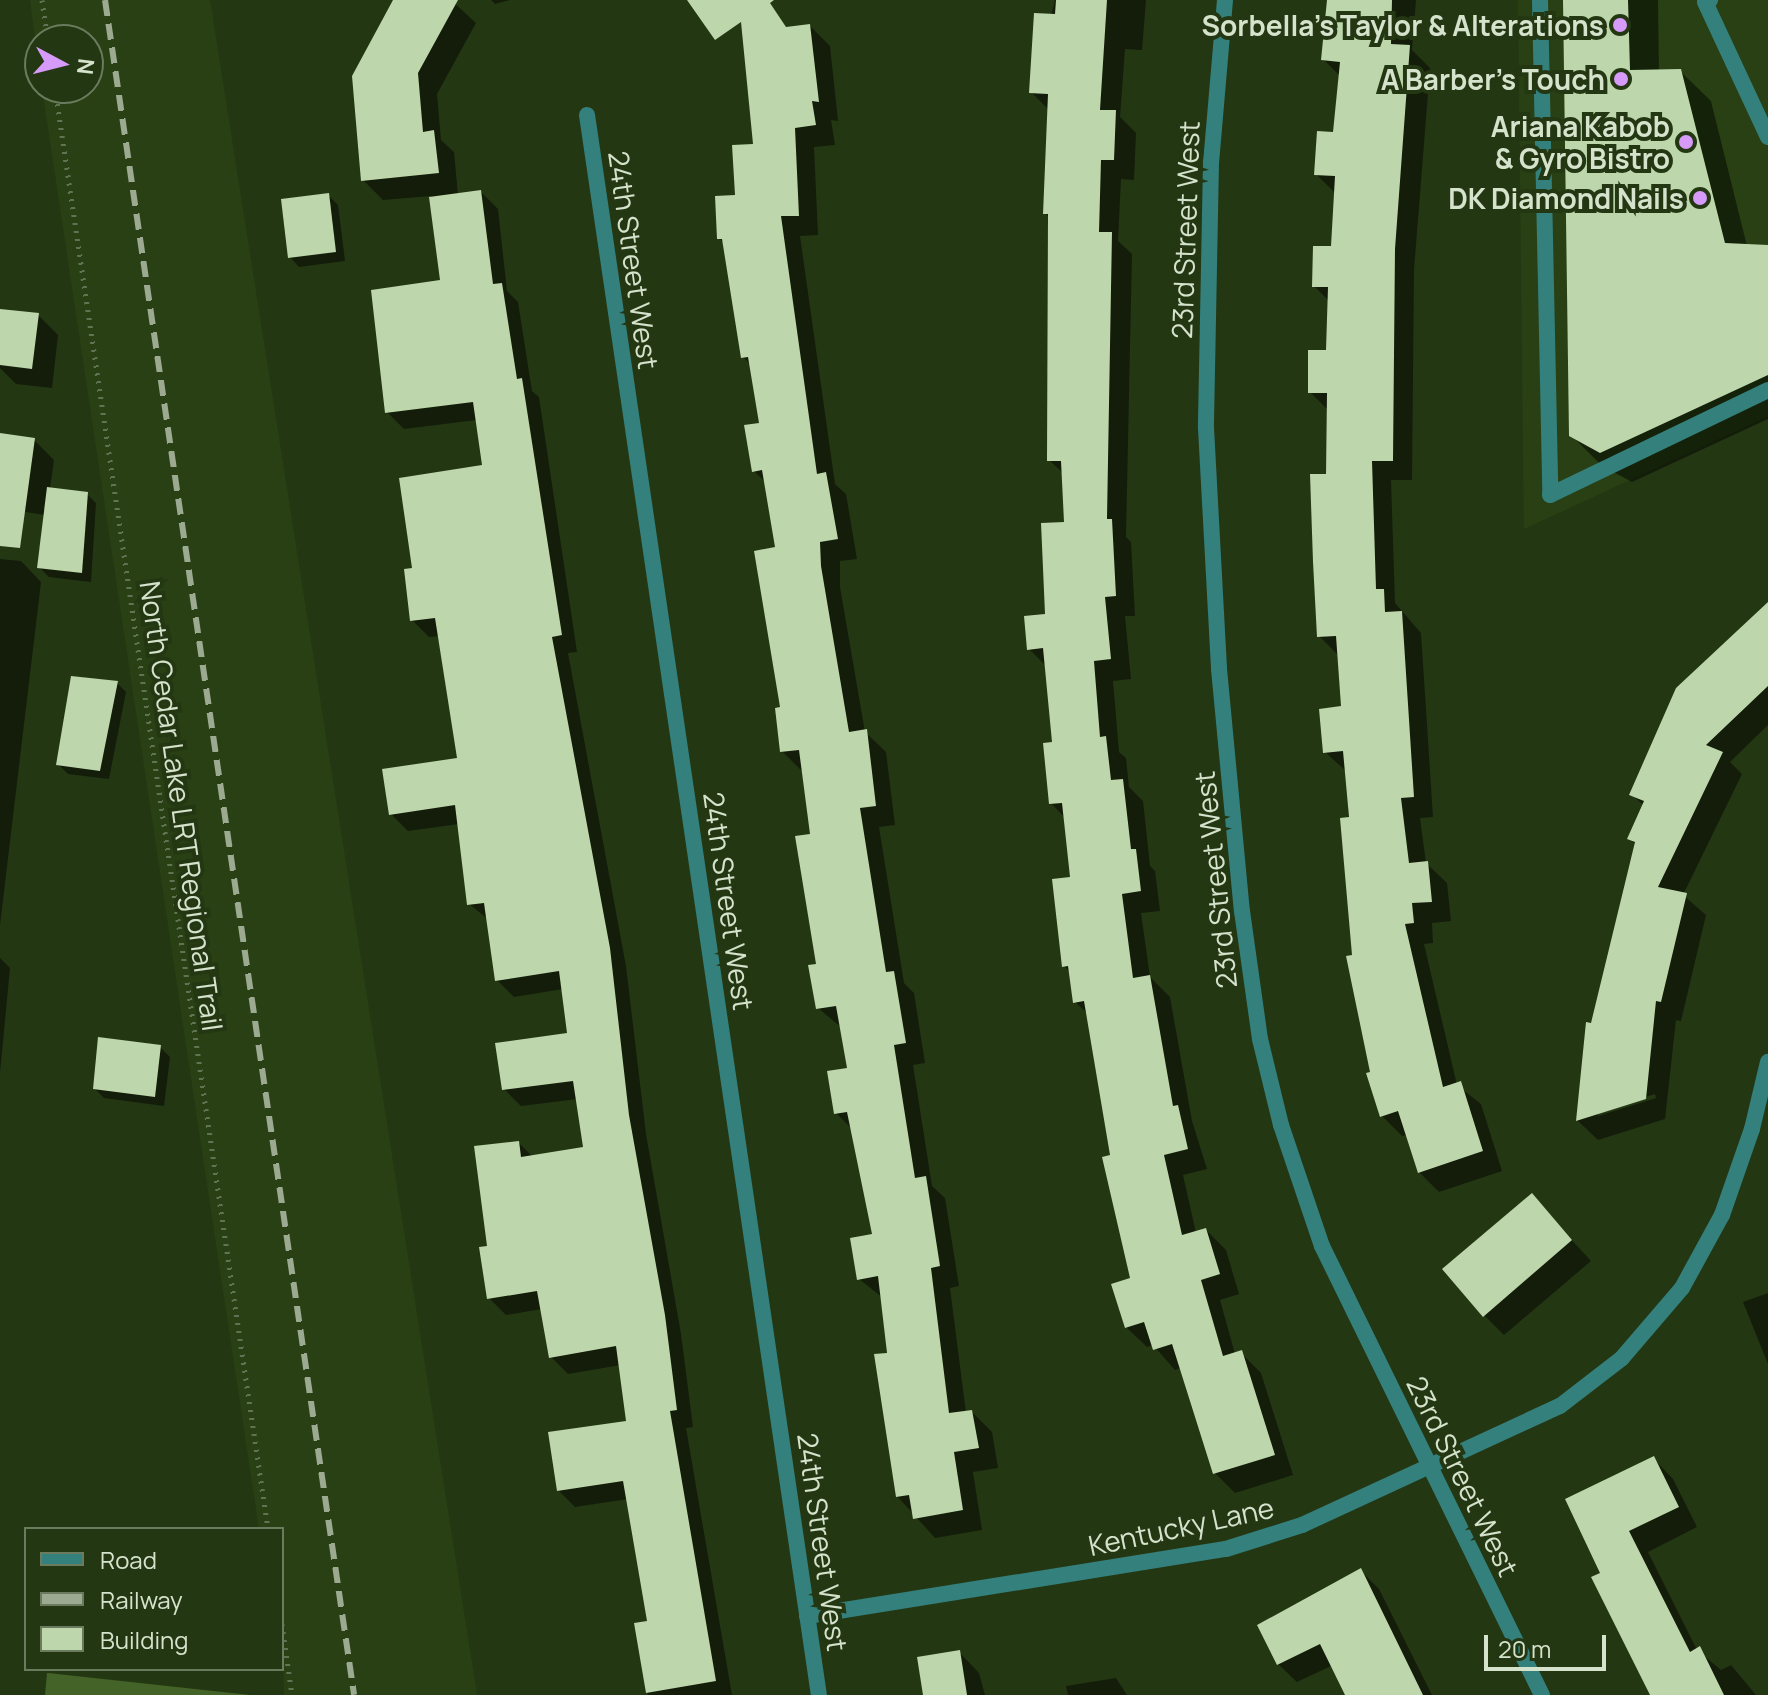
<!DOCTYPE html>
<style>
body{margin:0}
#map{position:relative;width:1768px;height:1695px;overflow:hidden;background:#243713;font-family:Manrope,sans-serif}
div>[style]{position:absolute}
.built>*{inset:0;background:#294014}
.green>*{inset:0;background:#446328}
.shadow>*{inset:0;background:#0007}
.building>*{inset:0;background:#bdd6ab}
.path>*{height:5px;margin-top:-2.5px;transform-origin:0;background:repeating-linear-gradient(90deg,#627354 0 2px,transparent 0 8px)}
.lane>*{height:16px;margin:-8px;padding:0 8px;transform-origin:8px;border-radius:8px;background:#34807d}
.street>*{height:16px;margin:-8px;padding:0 8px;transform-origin:8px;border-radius:8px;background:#34807d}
.rail>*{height:6px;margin-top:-3px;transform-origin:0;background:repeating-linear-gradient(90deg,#9baa90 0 16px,transparent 0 24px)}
.dots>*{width:22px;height:22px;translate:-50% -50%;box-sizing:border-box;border:4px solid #243713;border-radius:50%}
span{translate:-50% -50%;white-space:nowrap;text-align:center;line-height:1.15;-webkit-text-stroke:8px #243713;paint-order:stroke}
.poi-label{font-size:28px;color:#d5e2cc;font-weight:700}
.right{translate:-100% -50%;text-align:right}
.street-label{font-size:28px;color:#d5e2cc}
.legend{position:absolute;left:24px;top:1527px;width:260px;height:144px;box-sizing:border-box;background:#243713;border:2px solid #6b7b5d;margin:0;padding:10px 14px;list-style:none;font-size:24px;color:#d5e2cc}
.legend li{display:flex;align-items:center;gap:16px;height:40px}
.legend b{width:40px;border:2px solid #6b7b5d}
.north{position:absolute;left:24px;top:24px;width:80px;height:80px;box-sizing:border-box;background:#243713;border:2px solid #6b7b5d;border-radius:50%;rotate:97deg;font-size:22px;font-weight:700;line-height:32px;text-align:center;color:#d5e2cc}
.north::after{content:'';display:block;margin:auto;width:28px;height:36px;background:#d69bf9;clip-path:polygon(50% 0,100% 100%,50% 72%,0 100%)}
.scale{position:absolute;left:1484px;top:1635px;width:122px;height:36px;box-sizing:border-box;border:4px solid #d5e2cc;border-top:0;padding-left:10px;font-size:24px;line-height:28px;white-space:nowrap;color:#d5e2cc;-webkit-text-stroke:6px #243713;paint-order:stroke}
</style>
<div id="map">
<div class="built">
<div style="clip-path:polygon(30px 0,210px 0,477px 1695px,284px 1695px,282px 1529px,259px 1529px,42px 88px,88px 88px,88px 40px,40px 40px,40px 74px)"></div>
<div style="clip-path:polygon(1518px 0,1768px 0,1768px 416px,1524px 529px)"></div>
</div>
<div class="green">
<div style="clip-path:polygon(47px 1673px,48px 1673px,250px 1695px,45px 1695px)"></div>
</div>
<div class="shadow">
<div style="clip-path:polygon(396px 0,451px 0,476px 23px,437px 94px,441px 140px,454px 152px,458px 195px,481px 192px,498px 209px,507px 291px,518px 302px,532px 391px,539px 397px,577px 652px,568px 653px,626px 966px,646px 1134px,681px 1334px,693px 1427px,686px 1428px,732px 1695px,648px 1695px,637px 1625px,649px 1623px,628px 1499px,575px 1507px,558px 1490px,628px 1423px,621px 1365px,568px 1374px,551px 1357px,542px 1309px,506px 1315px,489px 1298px,489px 1248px,519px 1143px,533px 1157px,585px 1148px,578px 1099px,521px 1106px,504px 1089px,569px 1035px,563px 989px,514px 997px,497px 980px,489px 920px,469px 904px,459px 824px,408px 831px,391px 814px,459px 759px,440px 636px,429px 637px,412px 620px,414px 570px,485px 466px,477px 420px,404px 429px,387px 412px,442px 281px,431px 196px,383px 200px,363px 180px)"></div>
<div style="clip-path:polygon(491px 0,510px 0,495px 4px)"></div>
<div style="clip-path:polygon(1055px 0,1146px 0,1142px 50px,1125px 49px,1120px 117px,1136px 133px,1134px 180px,1121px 179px,1118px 241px,1132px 254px,1126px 537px,1131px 542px,1135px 616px,1125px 616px,1131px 679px,1113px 681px,1119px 752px,1126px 758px,1129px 787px,1143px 801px,1150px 866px,1155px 871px,1160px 911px,1141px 913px,1150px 977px,1170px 997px,1192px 1121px,1207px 1169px,1183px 1175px,1196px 1233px,1206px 1230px,1226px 1250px,1239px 1294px,1220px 1300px,1235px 1354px,1241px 1353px,1261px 1373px,1293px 1475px,1235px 1493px,1215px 1473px,1182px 1367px,1175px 1370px,1153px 1345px,1147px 1347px,1126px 1327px,1132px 1279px,1112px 1157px,1088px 1014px,1075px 1002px,1071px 973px,1064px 966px,1072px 879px,1065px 818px,1051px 803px,1054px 744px,1047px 667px,1029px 649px,1047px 616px,1066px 523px,1064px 474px,1049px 460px,1050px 218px,1045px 213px,1049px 110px,1031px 92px)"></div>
<div style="clip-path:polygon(1338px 0,1416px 0,1412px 50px,1430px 68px,1414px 270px,1412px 480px,1391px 480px,1395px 603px,1421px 633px,1433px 817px,1420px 818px,1426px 863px,1447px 883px,1451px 921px,1432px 923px,1433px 943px,1424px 944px,1457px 1085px,1481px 1104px,1502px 1171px,1439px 1192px,1419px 1172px,1408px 1135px,1402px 1136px,1382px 1116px,1354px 956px,1347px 772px,1325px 752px,1343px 708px,1340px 657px,1319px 636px,1329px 411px,1310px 392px,1328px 352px,1330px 302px,1314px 286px,1333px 249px,1336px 194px,1316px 174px,1335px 134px,1341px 77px,1323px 59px)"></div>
<div style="clip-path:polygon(1565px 0,1658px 0,1659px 71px,1680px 71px,1711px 101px,1747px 246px,1768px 249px,1768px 419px,1632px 482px,1602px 466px,1571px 435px)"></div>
<div style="clip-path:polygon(810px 26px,830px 46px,838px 121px,831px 120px,835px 145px,814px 147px,818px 235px,800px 236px,835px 484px,846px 494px,857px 559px,840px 561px,840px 587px,865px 732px,886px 752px,895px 825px,879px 827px,904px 983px,914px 993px,925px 1063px,913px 1065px,932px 1186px,945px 1198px,959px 1286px,950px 1288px,966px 1413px,972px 1412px,992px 1432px,998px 1468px,973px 1472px,982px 1530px,935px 1538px,897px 1496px,883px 1298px,859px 1279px,874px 1236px,853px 1130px,836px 1113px,849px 1070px,842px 1028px,818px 1008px,812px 835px,802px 771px,782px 751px,778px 549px,766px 483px,754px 471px,761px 424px,751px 365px,743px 357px,725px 244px,719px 238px)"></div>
<div style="clip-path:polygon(328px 195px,338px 205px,345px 261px,299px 267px,290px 257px)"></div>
<div style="clip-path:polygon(38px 315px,58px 335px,52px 388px,16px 384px,0 368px,0 325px)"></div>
<div style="clip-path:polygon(0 435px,34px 440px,54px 460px,50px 489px,87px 494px,96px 503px,91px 582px,49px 577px,39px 567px,45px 515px,0 508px)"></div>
<div style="clip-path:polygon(0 559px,21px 561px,41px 582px,0 925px)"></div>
<div style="clip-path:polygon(evenodd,1768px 618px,1768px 725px,1730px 762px,1742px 774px,1683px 895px,1706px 915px,1681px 1021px,1676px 1020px,1665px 1119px,1598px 1140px,1578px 1121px,1588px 1025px,1593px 1025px,1636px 845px,1630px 839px,1644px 806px,1632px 794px,1768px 618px,1655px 1094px,1656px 1098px,1598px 1116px,1598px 1112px,1655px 1094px)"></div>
<div style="clip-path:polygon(117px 683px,126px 692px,109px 779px,68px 774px,58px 764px)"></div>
<div style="clip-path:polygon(0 958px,10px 968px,0 1073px)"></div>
<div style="clip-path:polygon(160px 1047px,170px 1057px,164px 1106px,104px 1098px,95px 1089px)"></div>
<div style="clip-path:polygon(1536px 1201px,1591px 1261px,1504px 1335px,1484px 1315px)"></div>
<div style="clip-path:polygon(1768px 1293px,1768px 1364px,1743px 1302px)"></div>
<div style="clip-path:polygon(1653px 1458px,1673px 1479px,1697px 1527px,1648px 1552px,1697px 1650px,1721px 1670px,1731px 1665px,1756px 1695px,1650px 1695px,1594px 1578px,1603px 1574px)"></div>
<div style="clip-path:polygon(1360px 1570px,1379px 1589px,1432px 1695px,1347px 1695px,1333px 1665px,1297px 1682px,1278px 1664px)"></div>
<div style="clip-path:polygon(959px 1652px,979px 1673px,985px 1695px,925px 1695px)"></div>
<div style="clip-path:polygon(1116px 1678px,1127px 1695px,1068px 1695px,1066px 1686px)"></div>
</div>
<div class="building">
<div style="clip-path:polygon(393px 0,458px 0,418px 73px,423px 132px,434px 130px,439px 173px,361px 181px,352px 76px)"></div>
<div style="clip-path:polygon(687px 0,774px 0,770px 3px,786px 27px,810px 24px,819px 102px,812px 101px,816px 125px,795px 128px,799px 216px,781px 216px,817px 474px,826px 472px,838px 539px,820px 542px,821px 566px,849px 732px,867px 729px,876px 806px,860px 808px,886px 972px,894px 971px,906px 1043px,894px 1045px,915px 1178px,926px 1176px,940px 1266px,931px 1268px,949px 1413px,972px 1410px,979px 1448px,954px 1452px,963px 1510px,913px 1519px,909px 1495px,896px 1497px,874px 1354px,887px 1353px,878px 1276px,857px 1280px,850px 1238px,872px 1234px,847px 1112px,834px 1114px,827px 1071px,847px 1068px,836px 1006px,816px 1009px,808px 965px,816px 964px,795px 836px,810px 834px,799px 750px,780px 752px,775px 708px,780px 707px,754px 551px,775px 547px,762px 470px,752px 472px,744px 425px,759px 423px,748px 357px,741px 358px,722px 239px,717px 239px,715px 196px,735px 195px,732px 145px,753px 144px,741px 22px,715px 40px)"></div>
<div style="clip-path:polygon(1056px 0,1107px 0,1100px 110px,1116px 110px,1114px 160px,1101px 160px,1099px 232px,1112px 232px,1107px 519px,1112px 519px,1116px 596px,1105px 597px,1111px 659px,1094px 661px,1100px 737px,1106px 736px,1111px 780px,1123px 779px,1131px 849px,1136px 849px,1141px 891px,1122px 894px,1133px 978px,1150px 975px,1173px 1106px,1178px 1105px,1188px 1149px,1164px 1155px,1182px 1235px,1206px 1228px,1220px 1274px,1201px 1280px,1223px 1356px,1242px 1350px,1275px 1455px,1213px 1474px,1172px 1344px,1153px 1350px,1144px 1322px,1125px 1328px,1111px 1284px,1130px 1278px,1102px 1157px,1110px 1155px,1084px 1001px,1073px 1003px,1068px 966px,1062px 967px,1052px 879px,1070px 877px,1062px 803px,1049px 804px,1043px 743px,1052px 742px,1043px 648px,1027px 650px,1024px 616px,1045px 614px,1041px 523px,1064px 522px,1061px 461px,1047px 461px,1048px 214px,1043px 214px,1048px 94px,1029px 93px,1034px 13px,1055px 14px)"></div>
<div style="clip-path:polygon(1327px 0,1392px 0,1391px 44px,1410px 45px,1395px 249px,1393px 461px,1372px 461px,1376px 589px,1384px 589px,1385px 612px,1402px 611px,1414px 797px,1401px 798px,1409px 863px,1428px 861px,1432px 902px,1412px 903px,1414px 923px,1405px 924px,1443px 1087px,1461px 1081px,1483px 1151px,1418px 1173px,1398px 1111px,1380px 1117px,1366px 1073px,1370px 1072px,1346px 956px,1352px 955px,1340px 818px,1349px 817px,1343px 751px,1323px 753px,1319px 709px,1341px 706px,1336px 636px,1317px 637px,1313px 562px,1310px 474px,1326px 474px,1327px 393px,1308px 393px,1308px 350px,1326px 350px,1328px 287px,1312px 287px,1313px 246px,1331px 246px,1335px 176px,1314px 175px,1317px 131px,1333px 132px,1340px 62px,1321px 60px)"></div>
<div style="clip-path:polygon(1563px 0,1628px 0,1630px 70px,1681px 69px,1725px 243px,1768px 245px,1768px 375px,1600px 453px,1569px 436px)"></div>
<div style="clip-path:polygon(481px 190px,493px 284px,502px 283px,517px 379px,522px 378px,562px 635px,552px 637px,610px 948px,629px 1115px,665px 1315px,677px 1410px,670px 1411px,716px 1681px,646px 1693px,634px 1623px,647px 1621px,623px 1481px,557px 1491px,548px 1432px,626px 1421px,616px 1346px,549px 1358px,537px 1291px,487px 1299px,479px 1247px,487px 1246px,474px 1146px,519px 1141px,521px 1157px,583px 1147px,573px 1081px,502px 1090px,495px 1043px,567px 1033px,559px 971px,495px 981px,484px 903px,467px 905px,455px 805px,389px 815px,382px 769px,457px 758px,435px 618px,410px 621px,404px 569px,412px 568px,399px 478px,482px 465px,473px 402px,385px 413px,371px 290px,440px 280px,429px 197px)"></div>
<div style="clip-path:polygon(329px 193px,336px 252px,288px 258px,281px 199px)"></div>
<div style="clip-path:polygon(0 309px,39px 313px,32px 369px,0 365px)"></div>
<div style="clip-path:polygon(0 433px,35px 438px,20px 548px,0 546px)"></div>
<div style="clip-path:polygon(47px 487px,88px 492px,82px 573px,37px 568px)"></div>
<div style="clip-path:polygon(1768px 602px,1768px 686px,1706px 745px,1723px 752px,1658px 887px,1687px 893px,1661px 1002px,1656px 1001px,1646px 1099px,1576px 1121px,1586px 1022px,1591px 1023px,1635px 842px,1627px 839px,1644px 801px,1629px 795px,1676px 688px)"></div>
<div style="clip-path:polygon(71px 676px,118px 681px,100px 771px,56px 765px)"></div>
<div style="clip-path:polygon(98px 1037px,161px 1045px,155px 1097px,93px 1089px)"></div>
<div style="clip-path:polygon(1532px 1193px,1572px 1240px,1483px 1317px,1442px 1269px)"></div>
<div style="clip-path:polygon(1654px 1456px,1679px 1507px,1629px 1531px,1690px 1652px,1700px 1646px,1724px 1695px,1650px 1695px,1591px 1577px,1600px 1573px,1565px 1499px)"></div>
<div style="clip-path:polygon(1361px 1568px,1423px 1695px,1345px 1695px,1320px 1644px,1277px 1665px,1257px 1625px)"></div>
<div style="clip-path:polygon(960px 1650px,967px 1695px,923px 1695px,917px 1657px)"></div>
</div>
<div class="path">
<div style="left:42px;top:0;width:40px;rotate:81.5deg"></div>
<div style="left:55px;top:88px;width:1457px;rotate:81.59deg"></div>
<div style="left:282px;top:1624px;width:72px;rotate:82deg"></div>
</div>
<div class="lane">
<div style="left:1540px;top:0;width:495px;rotate:88.8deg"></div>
<div style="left:1550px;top:495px;width:242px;rotate:-25.7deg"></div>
<div style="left:1710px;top:0;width:5px;rotate:158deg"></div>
<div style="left:1705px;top:2px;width:149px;rotate:65deg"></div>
</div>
<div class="street">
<div style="left:1225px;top:0;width:163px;rotate:94.9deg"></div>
<div style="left:1211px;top:162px;width:266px;rotate:91.1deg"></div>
<div style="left:1206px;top:428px;width:241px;rotate:86.9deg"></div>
<div style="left:1219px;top:669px;width:243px;rotate:84.6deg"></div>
<div style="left:1242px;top:911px;width:129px;rotate:82deg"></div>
<div style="left:1260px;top:1039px;width:89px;rotate:76.3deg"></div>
<div style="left:1281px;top:1125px;width:128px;rotate:71.3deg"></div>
<div style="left:1322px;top:1246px;width:500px;rotate:63.9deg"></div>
<div style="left:587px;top:115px;width:1597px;rotate:81.65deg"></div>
<div style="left:807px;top:1616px;width:424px;rotate:-9.1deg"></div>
<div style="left:1226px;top:1549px;width:80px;rotate:-17.5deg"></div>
<div style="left:1302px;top:1525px;width:284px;rotate:-24.8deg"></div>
<div style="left:1560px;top:1406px;width:78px;rotate:-37.7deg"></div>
<div style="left:1622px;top:1358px;width:92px;rotate:-49.4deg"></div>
<div style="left:1682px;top:1288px;width:83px;rotate:-61.3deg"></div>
<div style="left:1722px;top:1215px;width:91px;rotate:-70.8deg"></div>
<div style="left:1752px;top:1129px;width:69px;rotate:-76.6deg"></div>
</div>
<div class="rail">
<div style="left:105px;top:0;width:1713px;rotate:81.64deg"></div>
</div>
<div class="dots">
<div style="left:1620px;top:25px;background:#d69bf9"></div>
<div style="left:1621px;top:79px;background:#d69bf9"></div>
<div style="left:1686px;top:142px;background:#d69bf9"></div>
<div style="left:1700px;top:198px;background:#d69bf9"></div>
</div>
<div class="poi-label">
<span class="right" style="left:1604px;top:25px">Sorbella's Taylor &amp; Alterations</span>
<span class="right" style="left:1605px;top:79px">A Barber's Touch</span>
<span class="right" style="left:1670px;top:142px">Ariana Kabob<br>&amp; Gyro Bistro</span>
<span class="right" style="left:1684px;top:198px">DK Diamond Nails</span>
</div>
<div class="street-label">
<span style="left:1185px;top:230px;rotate:-88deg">23rd Street West</span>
<span style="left:634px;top:260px;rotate:82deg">24th Street West</span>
<span style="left:182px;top:806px;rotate:82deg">North Cedar Lake LRT Regional Trail</span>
<span style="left:1215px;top:880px;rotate:-96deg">23rd Street West</span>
<span style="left:729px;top:901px;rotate:82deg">24th Street West</span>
<span style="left:1463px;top:1476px;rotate:64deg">23rd Street West</span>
<span style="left:1181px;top:1526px;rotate:-12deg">Kentucky Lane</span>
<span style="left:823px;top:1542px;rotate:82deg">24th Street West</span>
</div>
<ul class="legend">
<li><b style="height:10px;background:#34807d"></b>Road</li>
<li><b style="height:10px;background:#9baa90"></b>Railway</li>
<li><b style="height:22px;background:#bdd6ab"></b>Building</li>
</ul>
<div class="north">N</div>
<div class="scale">20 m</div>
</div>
